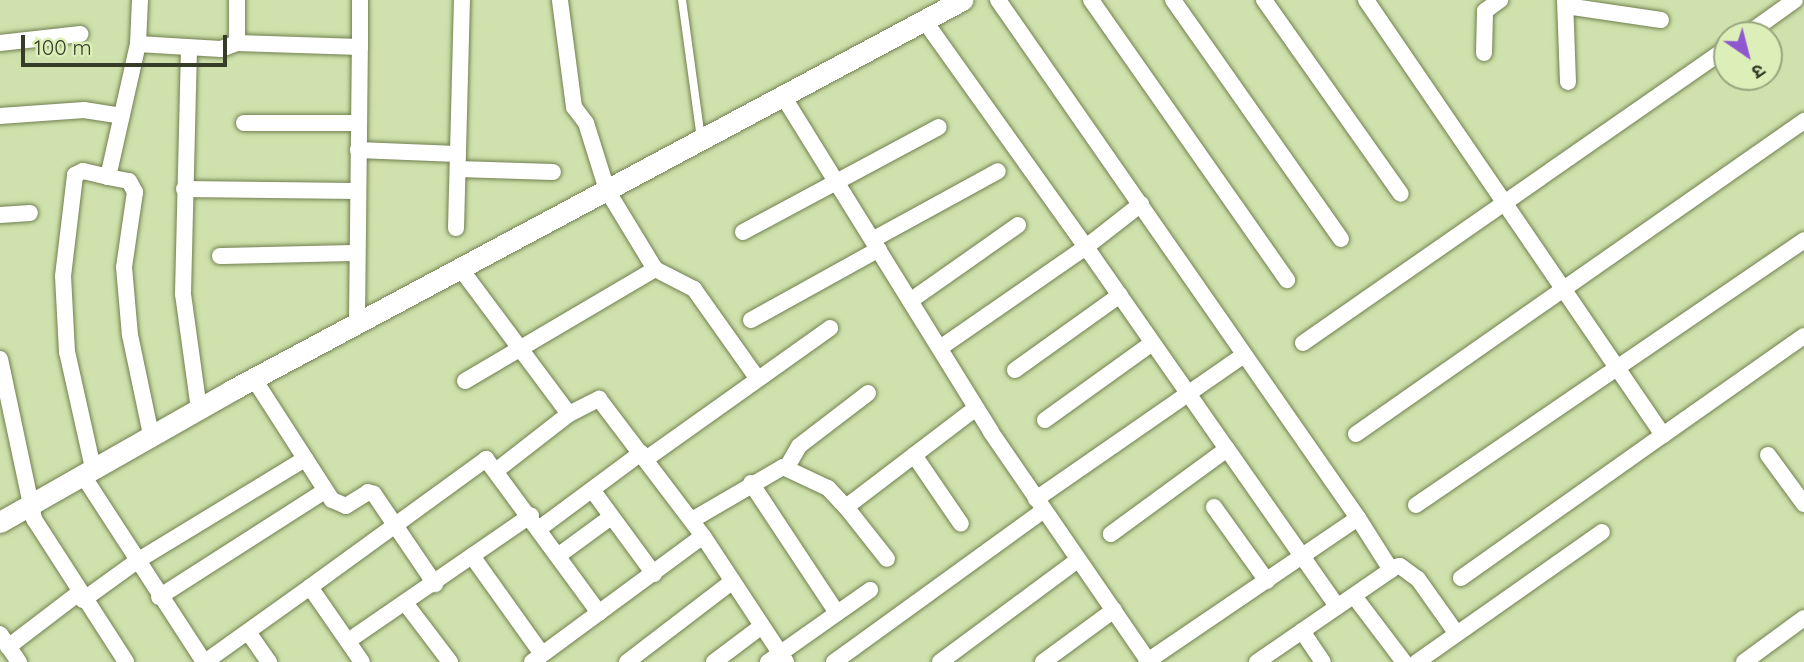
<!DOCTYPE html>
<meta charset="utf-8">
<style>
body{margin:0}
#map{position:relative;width:1804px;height:662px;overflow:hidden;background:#cfe1ac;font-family:Quicksand,"Noto Sans Devanagari",sans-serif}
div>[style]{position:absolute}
.roads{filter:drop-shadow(0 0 2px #71804f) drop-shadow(0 0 2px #71804f)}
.lane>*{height:8px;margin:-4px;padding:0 4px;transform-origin:4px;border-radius:4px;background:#fff}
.street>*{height:16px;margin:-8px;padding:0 8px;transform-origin:8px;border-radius:8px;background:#fff}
.secondary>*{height:21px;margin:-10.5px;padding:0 10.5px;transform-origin:10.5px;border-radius:10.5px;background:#fff}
span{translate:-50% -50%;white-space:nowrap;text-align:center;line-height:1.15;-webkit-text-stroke:6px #dcefb9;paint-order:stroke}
.north{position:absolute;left:1713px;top:21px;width:70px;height:70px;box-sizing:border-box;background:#dcefb9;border:2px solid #99a77f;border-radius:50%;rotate:145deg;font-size:19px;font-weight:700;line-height:28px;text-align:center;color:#353c27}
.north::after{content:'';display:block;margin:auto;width:24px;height:32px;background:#9058cf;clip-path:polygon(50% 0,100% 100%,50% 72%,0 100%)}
.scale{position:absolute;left:21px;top:35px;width:206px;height:32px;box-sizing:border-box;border:4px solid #353c27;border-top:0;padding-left:9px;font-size:21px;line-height:24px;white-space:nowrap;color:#353c27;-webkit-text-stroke:5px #dcefb9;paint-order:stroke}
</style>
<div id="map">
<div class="roads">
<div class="lane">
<div style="left:682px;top:0;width:140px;rotate:82.2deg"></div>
</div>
<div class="street">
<div style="left:998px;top:0;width:631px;rotate:55.2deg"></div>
<div style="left:1358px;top:518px;width:256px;rotate:145.8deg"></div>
<div style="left:1091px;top:0;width:342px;rotate:55deg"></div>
<div style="left:1173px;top:0;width:292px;rotate:54.9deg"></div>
<div style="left:1264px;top:0;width:237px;rotate:54.8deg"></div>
<div style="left:1366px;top:0;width:527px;rotate:55.68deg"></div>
<div style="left:1663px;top:435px;width:172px;rotate:-35.1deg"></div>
<div style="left:1565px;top:0;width:82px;rotate:87.9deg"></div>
<div style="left:1566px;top:6px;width:96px;rotate:8.4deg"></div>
<div style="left:924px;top:20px;width:279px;rotate:54.5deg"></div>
<div style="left:1086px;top:247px;width:70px;rotate:-38deg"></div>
<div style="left:1746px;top:35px;width:60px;rotate:-35.5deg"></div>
<div style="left:0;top:43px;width:81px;rotate:-6.4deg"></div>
<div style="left:237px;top:43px;width:43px;rotate:-90deg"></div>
<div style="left:138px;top:44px;width:83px;rotate:3.4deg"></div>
<div style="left:221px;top:49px;width:17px;rotate:-21deg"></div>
<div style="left:237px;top:43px;width:123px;rotate:1.9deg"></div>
<div style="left:360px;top:47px;width:47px;rotate:-90deg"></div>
<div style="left:189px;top:48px;width:246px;rotate:91.4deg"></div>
<div style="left:183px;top:294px;width:117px;rotate:82.1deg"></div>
<div style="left:1484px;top:53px;width:42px;rotate:-88.6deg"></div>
<div style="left:1485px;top:11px;width:19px;rotate:-36deg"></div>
<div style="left:783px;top:96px;width:395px;rotate:58.2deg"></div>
<div style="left:991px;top:432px;width:279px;rotate:55.5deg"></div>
<div style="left:0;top:116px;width:84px;rotate:-4.1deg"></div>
<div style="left:84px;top:110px;width:38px;rotate:9deg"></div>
<div style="left:244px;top:123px;width:113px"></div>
<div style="left:358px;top:150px;width:99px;rotate:2.3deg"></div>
<div style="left:458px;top:169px;width:95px;rotate:1.8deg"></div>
<div style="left:108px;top:177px;width:21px;rotate:11deg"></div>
<div style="left:129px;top:181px;width:13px;rotate:61deg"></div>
<div style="left:135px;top:192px;width:76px;rotate:98.3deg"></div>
<div style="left:124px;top:267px;width:68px;rotate:85deg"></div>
<div style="left:130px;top:335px;width:106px;rotate:78.1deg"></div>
<div style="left:184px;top:189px;width:172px;rotate:0.7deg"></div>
<div style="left:0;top:215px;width:30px;rotate:-4deg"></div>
<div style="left:456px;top:228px;width:228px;rotate:-88.5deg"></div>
<div style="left:743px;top:232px;width:222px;rotate:-28.2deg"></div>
<div style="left:874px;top:239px;width:141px;rotate:-28.7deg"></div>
<div style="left:220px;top:256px;width:135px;rotate:-1.3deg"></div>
<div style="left:460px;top:268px;width:182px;rotate:53.3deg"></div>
<div style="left:655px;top:269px;width:44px;rotate:27.1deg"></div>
<div style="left:694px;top:289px;width:109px;rotate:54.7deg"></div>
<div style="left:910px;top:301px;width:132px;rotate:-35.1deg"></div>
<div style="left:751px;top:320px;width:146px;rotate:-29deg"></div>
<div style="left:357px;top:323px;width:276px;rotate:-89.4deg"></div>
<div style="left:1303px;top:343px;width:517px;rotate:-34.83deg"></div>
<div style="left:940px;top:348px;width:178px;rotate:-34.7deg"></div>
<div style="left:1086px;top:247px;width:246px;rotate:55.1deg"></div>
<div style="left:1227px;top:449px;width:144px;rotate:143.8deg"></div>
<div style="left:0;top:359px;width:164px;rotate:78deg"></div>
<div style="left:34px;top:519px;width:170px;rotate:57.2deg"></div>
<div style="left:1015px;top:370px;width:129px;rotate:-35.5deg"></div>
<div style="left:254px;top:379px;width:144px;rotate:57.2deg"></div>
<div style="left:332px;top:500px;width:15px;rotate:23deg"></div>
<div style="left:346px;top:506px;width:26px;rotate:-32deg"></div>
<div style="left:368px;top:492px;width:6px;rotate:18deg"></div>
<div style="left:374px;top:494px;width:109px;rotate:55.9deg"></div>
<div style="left:465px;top:381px;width:221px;rotate:-30.5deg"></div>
<div style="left:655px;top:269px;width:92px;rotate:-121.3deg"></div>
<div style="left:607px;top:190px;width:70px;rotate:-107.4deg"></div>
<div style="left:586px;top:123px;width:20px;rotate:-127deg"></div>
<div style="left:574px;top:107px;width:108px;rotate:-97.5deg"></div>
<div style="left:1045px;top:420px;width:132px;rotate:-35.7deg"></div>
<div style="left:1356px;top:434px;width:547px;rotate:-34.94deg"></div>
<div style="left:1227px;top:449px;width:192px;rotate:55deg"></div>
<div style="left:914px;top:455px;width:83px;rotate:55.7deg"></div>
<div style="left:1768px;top:455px;width:61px;rotate:53.7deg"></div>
<div style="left:646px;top:459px;width:226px;rotate:-35.4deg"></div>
<div style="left:787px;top:467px;width:24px;rotate:-60deg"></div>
<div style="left:799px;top:446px;width:87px;rotate:-37.5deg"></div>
<div style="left:93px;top:468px;width:119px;rotate:-102.6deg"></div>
<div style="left:67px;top:352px;width:76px;rotate:-93deg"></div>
<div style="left:63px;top:276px;width:102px;rotate:-83.2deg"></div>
<div style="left:75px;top:175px;width:9px;rotate:-27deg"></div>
<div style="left:83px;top:171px;width:26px;rotate:13deg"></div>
<div style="left:108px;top:177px;width:136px;rotate:-77.3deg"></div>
<div style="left:138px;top:44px;width:44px;rotate:-87.4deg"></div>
<div style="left:497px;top:470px;width:91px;rotate:-37.9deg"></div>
<div style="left:569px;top:414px;width:34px;rotate:-27deg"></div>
<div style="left:599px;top:399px;width:172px;rotate:52.8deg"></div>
<div style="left:703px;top:536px;width:151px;rotate:56.6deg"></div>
<div style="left:82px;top:474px;width:224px;rotate:57deg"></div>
<div style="left:751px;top:483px;width:156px;rotate:56.5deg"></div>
<div style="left:593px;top:491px;width:103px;rotate:53.7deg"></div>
<div style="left:1036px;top:499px;width:253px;rotate:-34.7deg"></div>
<div style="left:1416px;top:505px;width:470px;rotate:-34.3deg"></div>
<div style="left:846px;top:507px;width:66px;rotate:51.7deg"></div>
<div style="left:1214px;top:507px;width:91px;rotate:54.4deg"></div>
<div style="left:692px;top:520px;width:105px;rotate:-30.2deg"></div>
<div style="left:783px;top:467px;width:50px;rotate:25deg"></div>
<div style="left:828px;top:488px;width:26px;rotate:47deg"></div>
<div style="left:846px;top:507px;width:163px;rotate:-37.3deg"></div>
<div style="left:540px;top:528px;width:126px;rotate:-36.6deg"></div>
<div style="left:559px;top:555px;width:64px;rotate:-36.2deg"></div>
<div style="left:472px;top:556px;width:120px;rotate:54.5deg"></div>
<div style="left:1391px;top:568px;width:9px;rotate:-13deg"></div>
<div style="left:1400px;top:566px;width:22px;rotate:36deg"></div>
<div style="left:1418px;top:579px;width:67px;rotate:54.7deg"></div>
<div style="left:1461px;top:578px;width:247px;rotate:-35.3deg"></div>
<div style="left:310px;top:587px;width:218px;rotate:-36deg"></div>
<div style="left:486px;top:459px;width:191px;rotate:53.7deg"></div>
<div style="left:1354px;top:596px;width:83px;rotate:52.9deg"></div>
<div style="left:159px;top:597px;width:197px;rotate:-32.6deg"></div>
<div style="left:83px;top:600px;width:67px;rotate:-35.8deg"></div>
<div style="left:137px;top:561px;width:197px;rotate:-31.3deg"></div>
<div style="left:406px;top:604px;width:73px;rotate:52.8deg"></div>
<div style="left:1302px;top:631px;width:37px;rotate:56deg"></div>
<div style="left:248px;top:632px;width:37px;rotate:55deg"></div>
<div style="left:0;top:634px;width:34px;rotate:56deg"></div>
<div style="left:348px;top:641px;width:222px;rotate:-34.5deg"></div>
<div style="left:8px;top:647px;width:89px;rotate:-37.3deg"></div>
<div style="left:205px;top:662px;width:129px;rotate:-35.5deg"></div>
<div style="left:310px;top:587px;width:91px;rotate:55.3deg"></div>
<div style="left:532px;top:662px;width:212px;rotate:-36.4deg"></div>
<div style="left:627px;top:662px;width:133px;rotate:-37.4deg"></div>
<div style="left:714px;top:662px;width:60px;rotate:-36.9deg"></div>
<div style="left:768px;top:662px;width:125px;rotate:-35.2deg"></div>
<div style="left:834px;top:662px;width:259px;rotate:-35.9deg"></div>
<div style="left:940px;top:662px;width:172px;rotate:-36.5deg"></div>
<div style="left:1043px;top:662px;width:88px;rotate:-36.2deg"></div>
<div style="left:1257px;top:662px;width:163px;rotate:-34.5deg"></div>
<div style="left:1391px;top:570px;width:62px;rotate:-122.4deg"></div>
<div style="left:1417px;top:662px;width:226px;rotate:-35.1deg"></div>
<div style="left:1744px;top:662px;width:74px;rotate:-36.3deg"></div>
</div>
<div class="secondary">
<div style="left:0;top:522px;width:267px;rotate:-29.6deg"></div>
<div style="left:232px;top:390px;width:828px;rotate:-28.11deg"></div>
</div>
</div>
<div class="north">उ</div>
<div class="scale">100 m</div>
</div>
